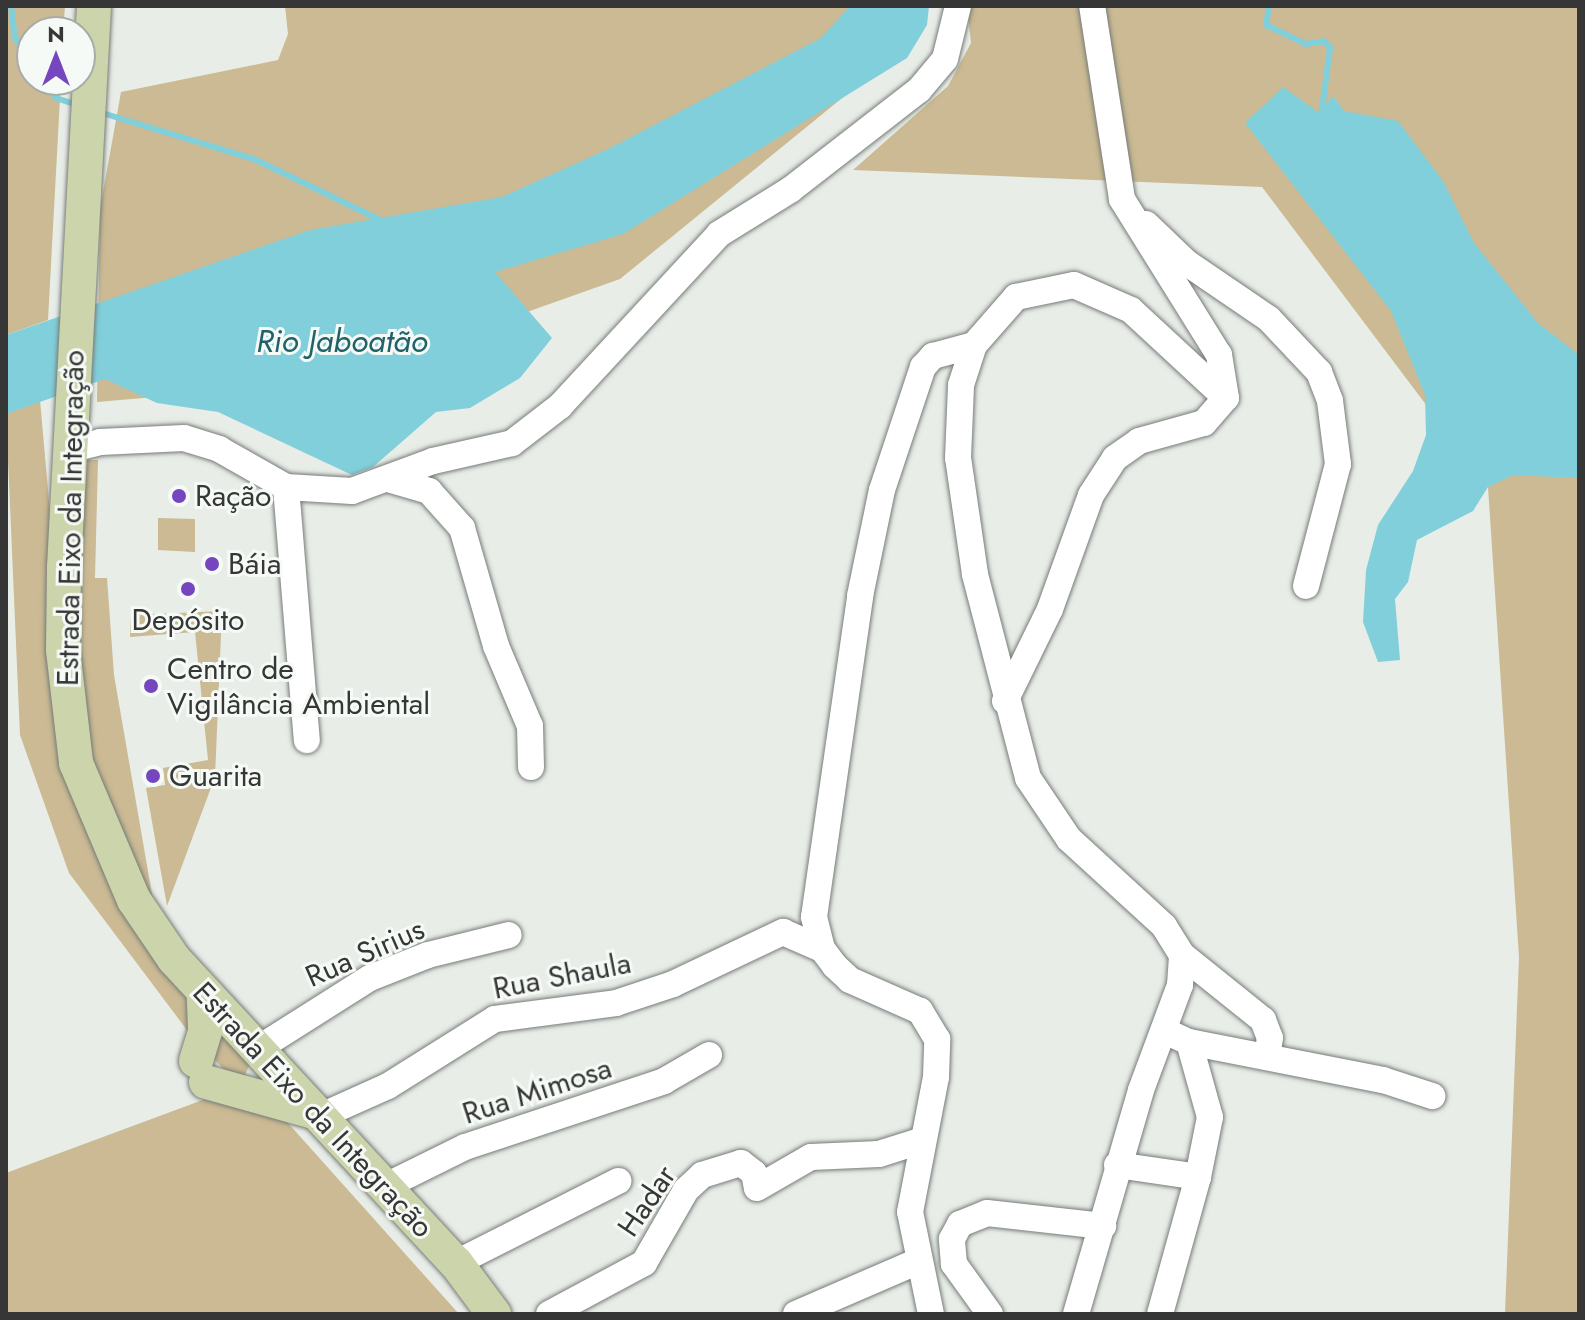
<!DOCTYPE html>
<meta charset="utf-8">
<style>
body{margin:0}
#map{position:relative;width:1585px;height:1320px;overflow:hidden;background:#e8ede8;font-family:Jost,sans-serif}
div>[style]{position:absolute}
.green>*{inset:0;background:#cbba93}
.water>*{inset:0;background:#81cfda}
.stream>*{height:6px;margin:-3px;padding:0 3px;transform-origin:3px;border-radius:3px;background:#81cfda}
.roads{filter:drop-shadow(0 0 2px #777c78) drop-shadow(0 0 2px #777c78)}
.minor>*{height:26px;margin:-13px;padding:0 13px;transform-origin:13px;border-radius:13px;background:#fff}
.major>*{height:34px;margin:-17px;padding:0 17px;transform-origin:17px;border-radius:17px;background:#ccd4ab}
.dots>*{width:22px;height:22px;translate:-50% -50%;box-sizing:border-box;border:4px solid #f5faf6;border-radius:50%}
span{translate:-50% -50%;white-space:nowrap;text-align:center;line-height:1.15;-webkit-text-stroke:6px #f5faf6;paint-order:stroke}
.poi-label{font-size:30px;color:#353635}
.left{translate:0 -50%;text-align:left}
.street-label{font-size:30px;color:#353635}
.water-label{font-size:32px;color:#216169;font-style:italic}
.frame{position:absolute;inset:0;border:8px solid #353635;pointer-events:none}
.north{position:absolute;left:16px;top:16px;width:80px;height:80px;box-sizing:border-box;background:#f5faf6;border:2px solid #a8aca9;border-radius:50%;rotate:0deg;font-size:22px;font-weight:700;line-height:32px;text-align:center;color:#353635}
.north::after{content:'';display:block;margin:auto;width:28px;height:36px;background:#7546be;clip-path:polygon(50% 0,100% 100%,50% 72%,0 100%)}
</style>
<div id="map">
<div class="green">
<div style="clip-path:polygon(6px 6px,65px 6px,63px 32px,32px 32px,32px 80px,61px 80px,48px 320px,6px 335px)"></div>
<div style="clip-path:polygon(285px 6px,876px 6px,852px 90px,620px 279px,330px 382px,97px 402px,100px 209px,121px 92px,278px 60px,288px 34px)"></div>
<div style="clip-path:polygon(967px 6px,1579px 6px,1579px 1314px,1505px 1314px,1519px 957px,1488px 487px,1262px 187px,853px 170px,948px 86px,971px 43px)"></div>
<div style="clip-path:polygon(40px 400px,66px 692px,100px 820px,256px 1050px,245px 1075px,459px 1314px,6px 1314px,6px 1173px,208px 1098px,236px 1081px,196px 1042px,69px 873px,20px 735px,6px 414px)"></div>
<div style="clip-path:polygon(75px 460px,98px 460px,95px 578px,107px 578px,114px 675px,153px 900px,89px 767px,77px 690px)"></div>
<div style="clip-path:polygon(158px 518px,195px 519px,195px 552px,158px 550px)"></div>
<div style="clip-path:polygon(222px 611px,215px 777px,167px 906px,146px 788px,165px 785px,163px 768px,208px 760px,195px 632px,130px 637px,131px 615px)"></div>
</div>
<div class="water">
<div style="clip-path:polygon(850px 6px,929px 6px,927px 25px,907px 58px,623px 234px,495px 272px,552px 338px,520px 378px,470px 408px,436px 412px,373px 467px,352px 475px,218px 412px,157px 403px,105px 379px,6px 414px,6px 335px,310px 230px,502px 197px,610px 148px,821px 38px)"></div>
<div style="clip-path:polygon(1283px 87px,1318px 112px,1333px 96px,1344px 111px,1398px 121px,1443px 181px,1474px 243px,1538px 323px,1579px 355px,1579px 478px,1513px 475px,1488px 487px,1473px 511px,1417px 540px,1408px 582px,1395px 599px,1400px 660px,1378px 662px,1363px 622px,1366px 570px,1378px 525px,1413px 471px,1426px 435px,1425px 395px,1391px 311px,1245px 123px)"></div>
</div>
<div class="stream">
<div style="left:11px;top:6px;width:32px;rotate:83deg"></div>
<div style="left:15px;top:38px;width:30px;rotate:56deg"></div>
<div style="left:1269px;top:6px;width:19px;rotate:99deg"></div>
<div style="left:1266px;top:25px;width:44px;rotate:25.4deg"></div>
<div style="left:1306px;top:44px;width:18px;rotate:-9deg"></div>
<div style="left:1324px;top:41px;width:9px;rotate:49deg"></div>
<div style="left:1330px;top:48px;width:70px;rotate:97.4deg"></div>
<div style="left:43px;top:80px;width:22px;rotate:54deg"></div>
<div style="left:56px;top:98px;width:22px;rotate:18deg"></div>
<div style="left:99px;top:112px;width:162px;rotate:16.9deg"></div>
<div style="left:254px;top:159px;width:142px;rotate:25.8deg"></div>
</div>
<div class="roads">
<div class="minor">
<div style="left:1146px;top:224px;width:57px;rotate:43.6deg"></div>
<div style="left:1187px;top:263px;width:99px;rotate:34.3deg"></div>
<div style="left:1269px;top:319px;width:73px;rotate:46.7deg"></div>
<div style="left:1319px;top:372px;width:31px;rotate:69deg"></div>
<div style="left:1330px;top:401px;width:64px;rotate:82.8deg"></div>
<div style="left:1338px;top:464px;width:126px;rotate:104.7deg"></div>
<div style="left:69px;top:450px;width:32px;rotate:-14deg"></div>
<div style="left:100px;top:442px;width:84px;rotate:-2.7deg"></div>
<div style="left:184px;top:438px;width:37px;rotate:17deg"></div>
<div style="left:219px;top:449px;width:77px;rotate:29.6deg"></div>
<div style="left:286px;top:487px;width:66px;rotate:3.5deg"></div>
<div style="left:352px;top:491px;width:86px;rotate:-20.3deg"></div>
<div style="left:433px;top:461px;width:81px;rotate:-12.8deg"></div>
<div style="left:512px;top:443px;width:61px;rotate:-37.6deg"></div>
<div style="left:560px;top:406px;width:234px;rotate:-47.2deg"></div>
<div style="left:719px;top:234px;width:84px;rotate:-31.8deg"></div>
<div style="left:790px;top:190px;width:163px;rotate:-37.8deg"></div>
<div style="left:919px;top:90px;width:40px;rotate:-50deg"></div>
<div style="left:945px;top:59px;width:55px;rotate:-76.2deg"></div>
<div style="left:388px;top:479px;width:43px;rotate:16.3deg"></div>
<div style="left:429px;top:491px;width:50px;rotate:48.3deg"></div>
<div style="left:462px;top:528px;width:123px;rotate:73.9deg"></div>
<div style="left:496px;top:646px;width:87px;rotate:67deg"></div>
<div style="left:530px;top:726px;width:41px;rotate:88.6deg"></div>
<div style="left:286px;top:487px;width:254px;rotate:85.3deg"></div>
<div style="left:1005px;top:701px;width:102px;rotate:-63.9deg"></div>
<div style="left:1050px;top:609px;width:121px;rotate:-70.2deg"></div>
<div style="left:1091px;top:495px;width:44px;rotate:-57deg"></div>
<div style="left:1115px;top:458px;width:29px;rotate:-35deg"></div>
<div style="left:1139px;top:441px;width:67px;rotate:-15.5deg"></div>
<div style="left:1204px;top:423px;width:33px;rotate:-49deg"></div>
<div style="left:1226px;top:398px;width:44px;rotate:-99.2deg"></div>
<div style="left:1219px;top:355px;width:184px;rotate:-121.9deg"></div>
<div style="left:1122px;top:199px;width:195px;rotate:-98.8deg"></div>
<div style="left:1182px;top:955px;width:104px;rotate:38.7deg"></div>
<div style="left:1263px;top:1020px;width:19px;rotate:69deg"></div>
<div style="left:1270px;top:1038px;width:19px;rotate:99deg"></div>
<div style="left:1165px;top:1031px;width:26px;rotate:25deg"></div>
<div style="left:1189px;top:1042px;width:198px;rotate:11.1deg"></div>
<div style="left:1383px;top:1080px;width:52px;rotate:18.1deg"></div>
<div style="left:1189px;top:1042px;width:78px;rotate:74.4deg"></div>
<div style="left:1210px;top:1117px;width:61px;rotate:101.3deg"></div>
<div style="left:256px;top:1050px;width:135px;rotate:-32.3deg"></div>
<div style="left:370px;top:978px;width:62px;rotate:-21.6deg"></div>
<div style="left:428px;top:955px;width:83px;rotate:-13.9deg"></div>
<div style="left:321px;top:1116px;width:73px;rotate:-24.1deg"></div>
<div style="left:388px;top:1086px;width:126px;rotate:-32.1deg"></div>
<div style="left:495px;top:1019px;width:122px;rotate:-7.5deg"></div>
<div style="left:616px;top:1003px;width:60px;rotate:-18.4deg"></div>
<div style="left:673px;top:984px;width:122px;rotate:-25.3deg"></div>
<div style="left:783px;top:932px;width:43px;rotate:23.6deg"></div>
<div style="left:1117px;top:1165px;width:82px;rotate:8.4deg"></div>
<div style="left:1198px;top:1177px;width:142px;rotate:105.5deg"></div>
<div style="left:384px;top:1187px;width:90px;rotate:-26.3deg"></div>
<div style="left:465px;top:1147px;width:210px;rotate:-18.3deg"></div>
<div style="left:664px;top:1081px;width:52px;rotate:-30deg"></div>
<div style="left:456px;top:1263px;width:182px;rotate:-26.8deg"></div>
<div style="left:549px;top:1314px;width:108px;rotate:-28.2deg"></div>
<div style="left:644px;top:1263px;width:84px;rotate:-60.1deg"></div>
<div style="left:686px;top:1190px;width:22px;rotate:-43deg"></div>
<div style="left:702px;top:1175px;width:41px;rotate:-17.1deg"></div>
<div style="left:741px;top:1163px;width:16px;rotate:38deg"></div>
<div style="left:754px;top:1173px;width:15px;rotate:79deg"></div>
<div style="left:757px;top:1188px;width:62px;rotate:-29.9deg"></div>
<div style="left:811px;top:1157px;width:68px;rotate:-2.5deg"></div>
<div style="left:879px;top:1154px;width:46px;rotate:-17.7deg"></div>
<div style="left:796px;top:1314px;width:131px;rotate:-23.4deg"></div>
<div style="left:931px;top:1314px;width:104px;rotate:-101.6deg"></div>
<div style="left:910px;top:1212px;width:137px;rotate:-79.1deg"></div>
<div style="left:936px;top:1077px;width:38px;rotate:-88deg"></div>
<div style="left:937px;top:1039px;width:33px;rotate:-121deg"></div>
<div style="left:920px;top:1011px;width:77px;rotate:-156.1deg"></div>
<div style="left:850px;top:980px;width:21px;rotate:-137deg"></div>
<div style="left:835px;top:966px;width:21px;rotate:-127deg"></div>
<div style="left:822px;top:949px;width:33px;rotate:-104deg"></div>
<div style="left:814px;top:917px;width:324px;rotate:-81.8deg"></div>
<div style="left:860px;top:596px;width:108px;rotate:-78.3deg"></div>
<div style="left:882px;top:490px;width:130px;rotate:-71.6deg"></div>
<div style="left:923px;top:367px;width:15px;rotate:-48deg"></div>
<div style="left:933px;top:356px;width:42px;rotate:-15deg"></div>
<div style="left:990px;top:1314px;width:62px;rotate:-125.8deg"></div>
<div style="left:954px;top:1264px;width:25px;rotate:-95deg"></div>
<div style="left:952px;top:1239px;width:17px;rotate:-62deg"></div>
<div style="left:960px;top:1224px;width:29px;rotate:-22deg"></div>
<div style="left:987px;top:1213px;width:117px;rotate:6.4deg"></div>
<div style="left:1076px;top:1314px;width:233px;rotate:-73.8deg"></div>
<div style="left:1141px;top:1090px;width:112px;rotate:-69.6deg"></div>
<div style="left:1180px;top:985px;width:30px;rotate:-86deg"></div>
<div style="left:1182px;top:955px;width:34px;rotate:-122deg"></div>
<div style="left:1164px;top:926px;width:129px;rotate:-137.5deg"></div>
<div style="left:1069px;top:839px;width:73px;rotate:-123.9deg"></div>
<div style="left:1028px;top:778px;width:211px;rotate:-104.6deg"></div>
<div style="left:975px;top:574px;width:117px;rotate:-98.3deg"></div>
<div style="left:958px;top:458px;width:73px;rotate:-87.6deg"></div>
<div style="left:961px;top:385px;width:42px;rotate:-72deg"></div>
<div style="left:974px;top:345px;width:64px;rotate:-48.8deg"></div>
<div style="left:1016px;top:297px;width:59px;rotate:-11.7deg"></div>
<div style="left:1074px;top:285px;width:62px;rotate:23.7deg"></div>
<div style="left:1131px;top:310px;width:129px;rotate:42.8deg"></div>
</div>
<div class="major">
<div style="left:94px;top:6px;width:562px;rotate:93.06deg"></div>
<div style="left:64px;top:567px;width:83px;rotate:90.7deg"></div>
<div style="left:63px;top:650px;width:114px;rotate:83.4deg"></div>
<div style="left:76px;top:763px;width:149px;rotate:67.1deg"></div>
<div style="left:134px;top:900px;width:71px;rotate:55.9deg"></div>
<div style="left:174px;top:959px;width:415px;rotate:47.2deg"></div>
<div style="left:456px;top:1263px;width:64px;rotate:53.3deg"></div>
<div style="left:196px;top:1061px;width:31px;rotate:-73deg"></div>
<div style="left:205px;top:1031px;width:35px;rotate:-92deg"></div>
<div style="left:206px;top:1082px;width:115px;rotate:15.6deg"></div>
</div>
</div>
<div class="dots">
<div style="left:179px;top:496px;background:#7546be"></div>
<div style="left:212px;top:564px;background:#7546be"></div>
<div style="left:188px;top:589px;background:#7546be"></div>
<div style="left:151px;top:686px;background:#7546be"></div>
<div style="left:153px;top:776px;background:#7546be"></div>
</div>
<div class="poi-label">
<span class="left" style="left:195px;top:496px">Ração</span>
<span class="left" style="left:228px;top:564px">Báia</span>
<span style="left:188px;top:620px">Depósito</span>
<span class="left" style="left:167px;top:686px">Centro de<br>Vigilância Ambiental</span>
<span class="left" style="left:169px;top:776px">Guarita</span>
</div>
<div class="street-label">
<span style="left:71px;top:518px;rotate:-89deg">Estrada Eixo da Integração</span>
<span style="left:365px;top:953px;rotate:-24deg">Rua Sirius</span>
<span style="left:562px;top:976px;rotate:-11deg">Rua Shaula</span>
<span style="left:537px;top:1091px;rotate:-18deg">Rua Mimosa</span>
<span style="left:313px;top:1110px;rotate:47deg">Estrada Eixo da Integração</span>
<span style="left:647px;top:1201px;rotate:-56deg">Hadar</span>
</div>
<div class="water-label">
<span style="left:342px;top:341px">Rio Jaboatão</span>
</div>
<div class="frame"></div>
<div class="north">N</div>
</div>
